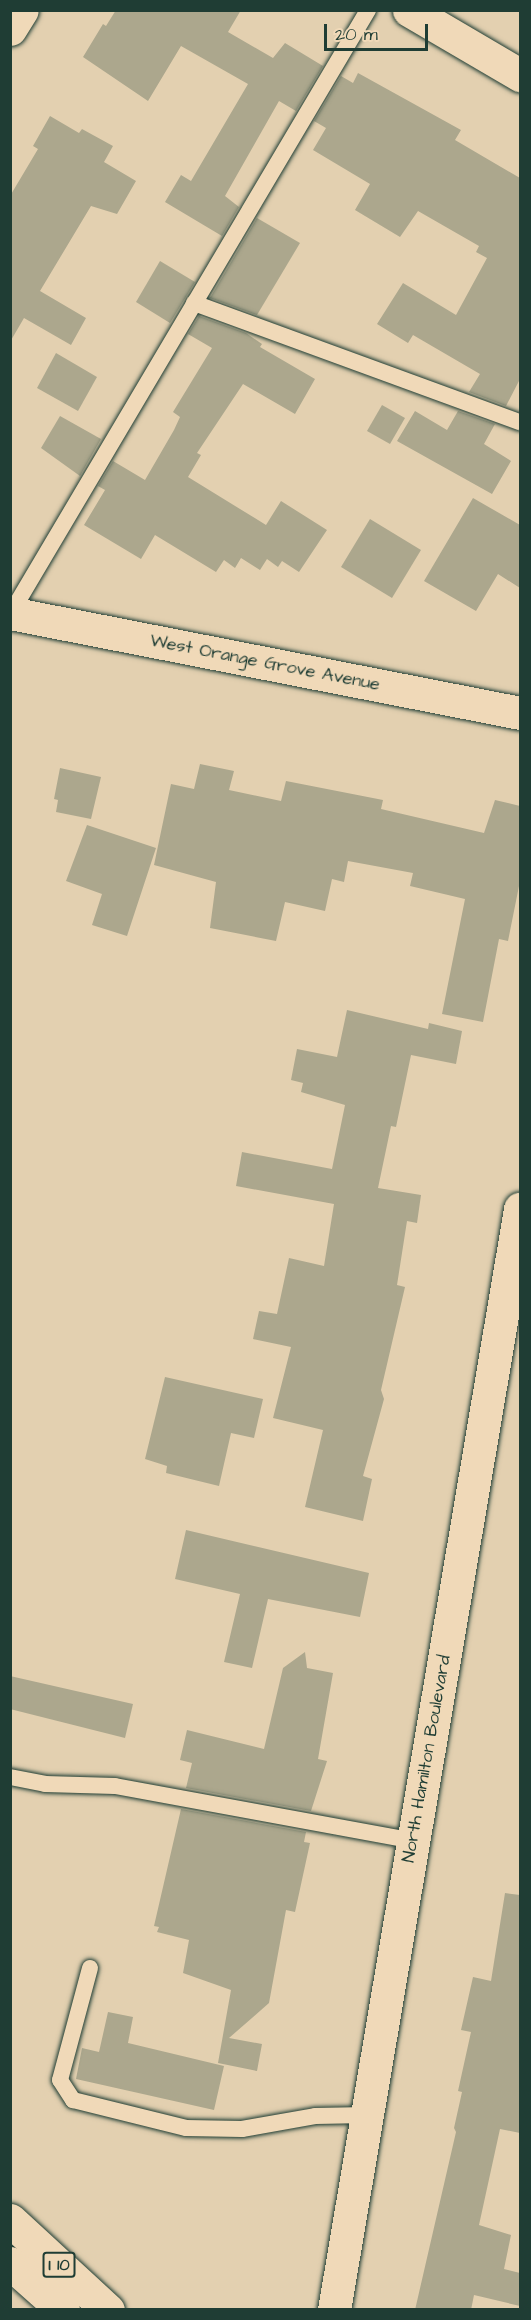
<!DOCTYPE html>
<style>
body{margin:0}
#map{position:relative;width:531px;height:2320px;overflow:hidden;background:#e3d0b0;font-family:"Architects Daughter",sans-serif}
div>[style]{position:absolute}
.building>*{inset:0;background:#aca78d}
.roads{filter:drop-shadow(0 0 2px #1f3d34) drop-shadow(0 0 2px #1f3d34)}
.lane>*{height:16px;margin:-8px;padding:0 8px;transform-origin:8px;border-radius:8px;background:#f0d9b8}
.street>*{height:33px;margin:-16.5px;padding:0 16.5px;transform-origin:16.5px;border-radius:16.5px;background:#f0d9b8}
.secondary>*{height:33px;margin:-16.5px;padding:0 16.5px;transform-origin:16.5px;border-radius:16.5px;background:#f0d9b8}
.highway>*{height:33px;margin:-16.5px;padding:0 16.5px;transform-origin:16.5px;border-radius:16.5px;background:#f0d9b8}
span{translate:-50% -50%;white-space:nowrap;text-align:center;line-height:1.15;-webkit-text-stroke:4.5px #f0d9b8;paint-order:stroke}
.shield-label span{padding:2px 4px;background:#f0d9b8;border:2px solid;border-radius:4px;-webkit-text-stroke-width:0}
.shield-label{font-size:16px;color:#1f3d34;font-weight:700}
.street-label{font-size:18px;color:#1f3d34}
.frame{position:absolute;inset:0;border:12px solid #1f3d34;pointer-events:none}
.scale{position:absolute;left:324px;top:24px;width:104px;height:27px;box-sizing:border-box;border:3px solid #1f3d34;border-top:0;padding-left:8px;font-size:18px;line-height:21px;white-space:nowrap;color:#1f3d34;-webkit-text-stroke:4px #f0d9b8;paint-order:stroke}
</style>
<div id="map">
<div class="building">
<div style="clip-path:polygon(116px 10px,241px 10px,228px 32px,273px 58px,285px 43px,323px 66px,296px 111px,279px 101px,225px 196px,239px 207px,222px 236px,165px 202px,181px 175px,191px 181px,248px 84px,181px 46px,148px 101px,83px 57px,103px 24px,106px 26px)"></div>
<div style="clip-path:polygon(358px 73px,461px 130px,455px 140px,520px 178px,520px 379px,506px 406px,469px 392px,480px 374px,413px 335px,408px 343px,377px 324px,403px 283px,456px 315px,487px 258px,476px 252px,479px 246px,418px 211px,400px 237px,355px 210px,370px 184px,313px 150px,326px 128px,314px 121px,341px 76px,353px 83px)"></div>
<div style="clip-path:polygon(50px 116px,79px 133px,82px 129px,113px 146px,104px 162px,136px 181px,117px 214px,91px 206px,40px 291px,86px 318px,71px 345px,24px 318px,10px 342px,10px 196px,38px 149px,33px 146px)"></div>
<div style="clip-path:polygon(257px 218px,300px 243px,257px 315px,210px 298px)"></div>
<div style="clip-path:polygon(160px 261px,195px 282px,170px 323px,136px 302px)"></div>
<div style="clip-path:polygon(199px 316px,246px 333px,262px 344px,260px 347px,315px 379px,295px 414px,243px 384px,197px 453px,201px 455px,188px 477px,266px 525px,281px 501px,327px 530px,299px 572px,282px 561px,278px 567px,267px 559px,260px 570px,241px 558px,235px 568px,224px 560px,216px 572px,155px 535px,141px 559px,84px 525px,105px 490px,98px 486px,113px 461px,145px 480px,174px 430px,180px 417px,173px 412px,212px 348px,188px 334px)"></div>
<div style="clip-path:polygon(56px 353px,97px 377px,78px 411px,37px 388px)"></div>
<div style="clip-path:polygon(382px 405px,405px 418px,390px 444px,367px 431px)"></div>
<div style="clip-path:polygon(415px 411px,447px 430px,458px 411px,495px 424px,484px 444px,511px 461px,492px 494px,397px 441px)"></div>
<div style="clip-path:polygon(60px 416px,101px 439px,80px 476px,41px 448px)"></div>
<div style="clip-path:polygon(473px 498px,520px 525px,520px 588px,498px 574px,476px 611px,424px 581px)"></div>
<div style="clip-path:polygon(370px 519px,421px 550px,392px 598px,341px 567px)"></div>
<div style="clip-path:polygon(200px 764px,234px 771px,229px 790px,281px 801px,286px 781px,383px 800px,381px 809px,484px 833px,495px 800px,520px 806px,520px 881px,508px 941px,499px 939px,483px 1022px,442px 1014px,465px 899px,410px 886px,413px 873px,348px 861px,344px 882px,332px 879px,325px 911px,285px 902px,276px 941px,210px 928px,216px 882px,154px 865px,171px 784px,194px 789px)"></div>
<div style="clip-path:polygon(60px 768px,101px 777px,91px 819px,56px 812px,58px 800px,54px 799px)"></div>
<div style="clip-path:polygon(87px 825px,156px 848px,127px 936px,92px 925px,102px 894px,66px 881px)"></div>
<div style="clip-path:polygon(347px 1010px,428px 1029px,429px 1023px,462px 1031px,456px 1064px,411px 1055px,396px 1127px,391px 1126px,378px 1188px,421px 1195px,417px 1223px,407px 1221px,397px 1285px,405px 1287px,381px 1390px,384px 1399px,363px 1476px,372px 1479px,363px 1521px,305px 1507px,323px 1430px,273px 1418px,291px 1347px,253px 1339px,259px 1311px,277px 1314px,289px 1258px,324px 1266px,334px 1204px,236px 1186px,242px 1152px,332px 1169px,345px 1105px,301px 1092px,303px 1083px,291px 1080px,297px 1049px,337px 1057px)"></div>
<div style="clip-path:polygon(165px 1377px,263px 1399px,254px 1438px,231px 1433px,219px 1486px,166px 1473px,167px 1466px,145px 1459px)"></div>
<div style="clip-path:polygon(186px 1530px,369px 1573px,360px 1617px,268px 1599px,252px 1668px,224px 1662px,240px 1594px,175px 1579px)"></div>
<div style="clip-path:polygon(305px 1652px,307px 1668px,333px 1673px,318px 1759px,327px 1761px,311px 1811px,186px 1788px,192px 1763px,180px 1760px,187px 1730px,264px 1749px,283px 1668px)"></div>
<div style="clip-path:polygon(10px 1676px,133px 1704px,125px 1738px,10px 1709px)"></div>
<div style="clip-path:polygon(181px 1809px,306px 1832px,304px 1842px,310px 1843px,295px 1912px,286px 1910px,269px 2003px,229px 2038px,262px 2044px,257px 2071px,218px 2063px,231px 1990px,183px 1973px,189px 1940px,157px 1932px,159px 1927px,154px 1926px)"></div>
<div style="clip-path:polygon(505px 1893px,520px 1895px,520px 2133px,500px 2129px,479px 2225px,511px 2235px,504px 2269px,520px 2273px,520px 2306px,474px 2295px,471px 2310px,415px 2310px,456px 2132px,454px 2128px,462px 2092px,458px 2091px,471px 2032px,461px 2030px,473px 1977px,491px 1981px)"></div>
<div style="clip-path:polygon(108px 2012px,133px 2017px,128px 2043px,224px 2066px,214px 2110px,76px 2079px,82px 2048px,99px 2052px)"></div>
</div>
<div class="roads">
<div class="lane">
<div style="left:194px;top:303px;width:347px;rotate:20.1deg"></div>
<div style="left:11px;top:613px;width:701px;rotate:-59.37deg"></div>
<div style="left:10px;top:1777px;width:36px;rotate:11deg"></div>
<div style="left:45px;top:1784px;width:70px;rotate:1.6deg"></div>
<div style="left:115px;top:1786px;width:304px;rotate:10.4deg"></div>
<div style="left:90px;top:1968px;width:116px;rotate:105deg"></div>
<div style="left:60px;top:2080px;width:24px;rotate:57deg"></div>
<div style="left:73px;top:2100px;width:116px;rotate:13.9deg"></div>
<div style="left:186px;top:2128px;width:56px;rotate:1deg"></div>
<div style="left:242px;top:2129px;width:74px;rotate:-10.1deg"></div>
<div style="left:315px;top:2116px;width:52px;rotate:-1.1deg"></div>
</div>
<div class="street">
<div style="left:409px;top:10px;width:129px;rotate:30.4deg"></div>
<div style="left:10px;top:29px;width:22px;rotate:-58deg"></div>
<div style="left:334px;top:2310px;width:1117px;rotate:-80.41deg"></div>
</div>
<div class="secondary">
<div style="left:10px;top:613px;width:520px;rotate:11.09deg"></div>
</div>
<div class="highway">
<div style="left:10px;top:2220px;width:133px;rotate:42.6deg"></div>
<div style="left:10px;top:2263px;width:71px;rotate:41.6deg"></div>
</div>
</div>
<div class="shield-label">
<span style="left:59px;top:2265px">I 10</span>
</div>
<div class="street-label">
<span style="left:265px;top:663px;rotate:11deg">West Orange Grove Avenue</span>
<span style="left:427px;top:1759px;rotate:-80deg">North Hamilton Boulevard</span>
</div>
<div class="frame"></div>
<div class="scale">20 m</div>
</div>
